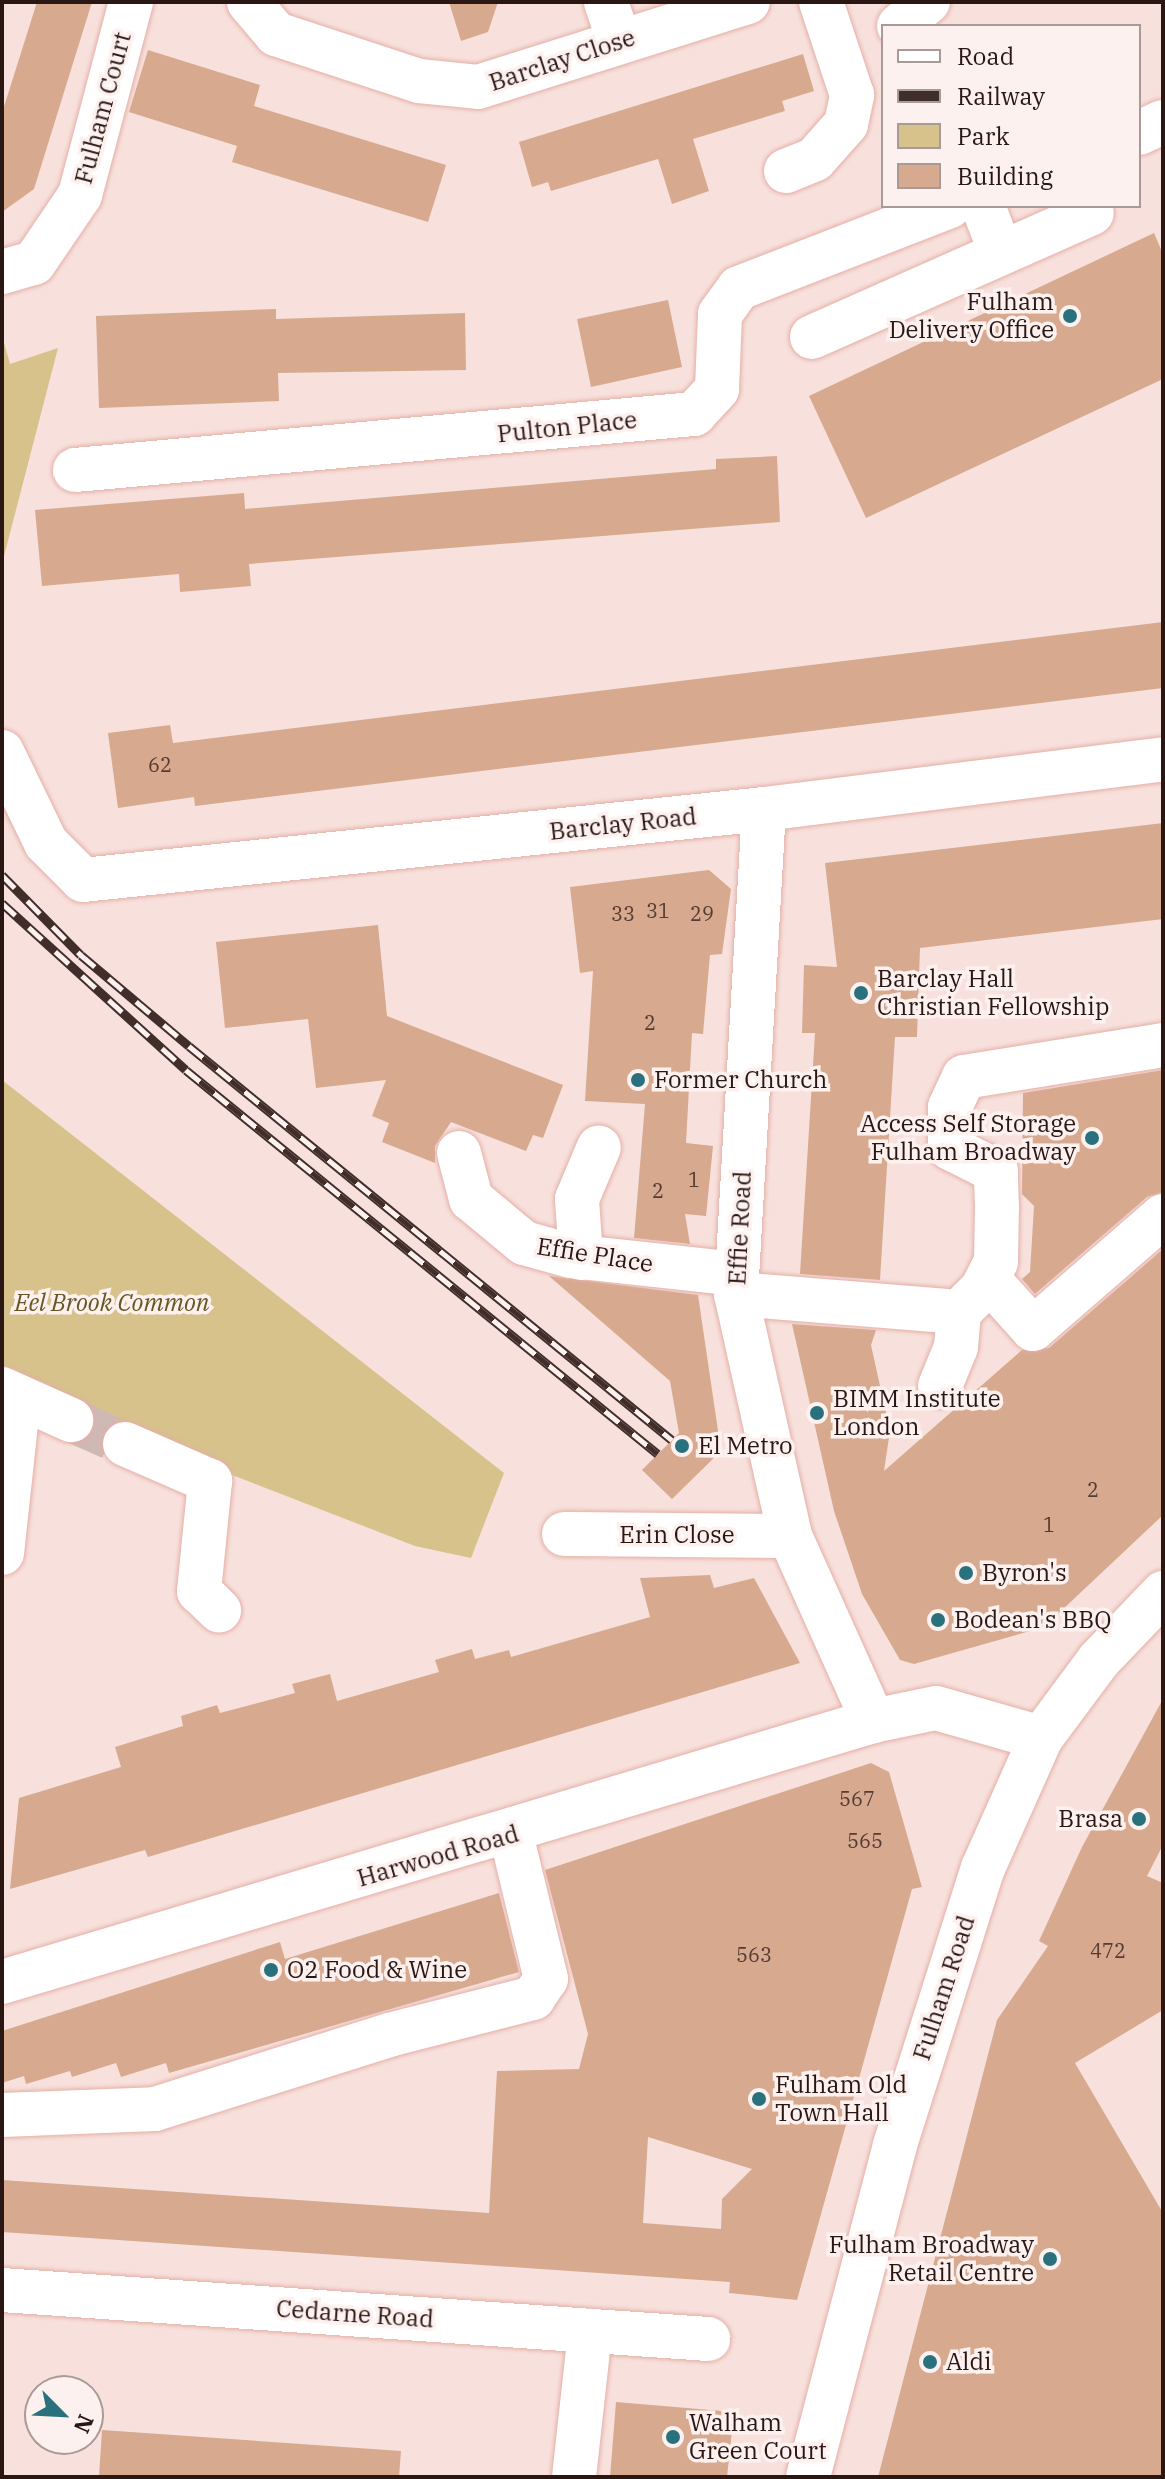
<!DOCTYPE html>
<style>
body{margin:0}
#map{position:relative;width:1165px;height:2479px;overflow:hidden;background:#f8e1dd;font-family:"IBM Plex Serif",serif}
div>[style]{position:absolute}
.green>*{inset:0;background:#d7c28c}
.building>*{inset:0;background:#d7a98f}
.minor-tunnel>*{height:44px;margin-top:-22px;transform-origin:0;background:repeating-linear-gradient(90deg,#cfb9b5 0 44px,transparent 0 66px)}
.roads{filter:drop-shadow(0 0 2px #e5afa6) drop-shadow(0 0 2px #e5afa6)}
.minor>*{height:44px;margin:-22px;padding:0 22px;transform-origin:22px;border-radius:22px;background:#fff}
.major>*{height:44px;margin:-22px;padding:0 22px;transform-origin:22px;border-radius:22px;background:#fff}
.rail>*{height:9px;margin-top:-4.5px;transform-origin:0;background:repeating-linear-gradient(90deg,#fdf1ef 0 18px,#412d2a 0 36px);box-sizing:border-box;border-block:2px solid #412d2a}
.dots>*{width:22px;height:22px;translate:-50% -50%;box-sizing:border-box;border:4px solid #fdf1ef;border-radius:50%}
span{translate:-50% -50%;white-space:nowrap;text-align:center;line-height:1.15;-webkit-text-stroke:7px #fdf1ef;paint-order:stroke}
.number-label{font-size:20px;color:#553c33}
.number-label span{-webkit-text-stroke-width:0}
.street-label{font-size:24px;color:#2a1714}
.poi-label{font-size:24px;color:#2a1714}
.right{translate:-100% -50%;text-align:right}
.left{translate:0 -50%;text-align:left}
.park-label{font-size:24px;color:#675623;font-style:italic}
.frame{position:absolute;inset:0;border:4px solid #2a1714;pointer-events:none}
.legend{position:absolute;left:881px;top:24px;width:260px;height:184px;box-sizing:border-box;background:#fdf1ef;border:2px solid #a99a97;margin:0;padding:10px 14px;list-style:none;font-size:24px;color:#2a1714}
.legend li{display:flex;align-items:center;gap:16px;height:40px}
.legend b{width:40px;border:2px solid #a99a97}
.north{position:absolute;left:24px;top:2375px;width:80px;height:80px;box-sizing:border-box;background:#fdf1ef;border:2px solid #a99a97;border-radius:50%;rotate:114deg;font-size:22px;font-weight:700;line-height:32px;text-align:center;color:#2a1714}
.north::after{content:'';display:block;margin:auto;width:28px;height:36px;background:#29717c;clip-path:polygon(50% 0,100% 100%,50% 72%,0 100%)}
</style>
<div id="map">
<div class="green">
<div style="clip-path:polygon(3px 339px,10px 364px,58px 348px,2px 564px)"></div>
<div style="clip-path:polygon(2px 1080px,504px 1473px,471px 1558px,415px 1546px,152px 1444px,2px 1368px)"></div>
</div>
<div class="building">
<div style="clip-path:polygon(37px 2px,92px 2px,34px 189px,2px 212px,2px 113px)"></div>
<div style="clip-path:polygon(449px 2px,498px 2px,488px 32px,461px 41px)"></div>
<div style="clip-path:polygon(148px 50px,260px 85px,254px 106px,446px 165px,428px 222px,232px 162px,237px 146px,129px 112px)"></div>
<div style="clip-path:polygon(803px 54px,814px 91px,782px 101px,785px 111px,693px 139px,709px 191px,672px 204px,658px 159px,551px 191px,548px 182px,532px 187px,519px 142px)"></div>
<div style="clip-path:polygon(1154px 233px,1163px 254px,1163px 379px,866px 518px,809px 396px)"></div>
<div style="clip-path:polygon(668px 300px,682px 367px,591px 387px,577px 319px)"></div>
<div style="clip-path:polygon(276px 309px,276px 319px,465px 313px,466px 370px,278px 373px,279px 401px,99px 408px,96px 316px)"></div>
<div style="clip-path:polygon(777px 456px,780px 522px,249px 564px,251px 586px,180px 592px,179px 574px,42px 586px,35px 510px,244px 493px,245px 509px,716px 469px,716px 459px)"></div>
<div style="clip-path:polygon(1163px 622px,1163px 688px,195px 806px,194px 797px,118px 808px,108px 733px,170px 725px,173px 743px)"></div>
<div style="clip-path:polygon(1163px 823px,1163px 919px,920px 948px,917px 1037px,895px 1037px,880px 1280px,800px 1274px,815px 1033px,802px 1033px,804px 965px,837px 967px,825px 863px)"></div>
<div style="clip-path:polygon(709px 870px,731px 889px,722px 954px,710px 955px,703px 1034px,692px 1033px,686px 1143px,713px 1146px,706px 1216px,685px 1214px,690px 1244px,634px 1238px,645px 1104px,585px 1101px,593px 971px,580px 973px,570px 887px)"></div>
<div style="clip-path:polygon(378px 925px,387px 1016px,563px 1085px,543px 1138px,533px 1135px,526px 1151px,451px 1122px,435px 1146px,435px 1163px,382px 1142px,389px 1123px,372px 1116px,386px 1080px,316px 1088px,308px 1019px,225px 1028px,216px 942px)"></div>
<div style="clip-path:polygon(1163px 1070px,1163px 1192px,1147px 1197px,1035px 1294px,1022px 1279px,1030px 1272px,1034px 1206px,1022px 1194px,1023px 1093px)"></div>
<div style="clip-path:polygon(1163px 1249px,1163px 1515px,1044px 1627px,914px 1664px,900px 1660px,862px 1594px,834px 1511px,792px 1324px,876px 1330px,871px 1345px,890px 1431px,884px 1471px,1022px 1350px,1049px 1348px)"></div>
<div style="clip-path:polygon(549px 1276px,698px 1295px,721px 1451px,672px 1499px,642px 1470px,679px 1433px,670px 1381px)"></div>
<div style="clip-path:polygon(710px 1575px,714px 1588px,754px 1578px,800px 1663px,148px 1857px,145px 1850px,10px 1889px,19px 1798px,121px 1767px,115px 1747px,183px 1726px,181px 1716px,217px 1705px,220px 1713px,295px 1693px,292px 1684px,330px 1674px,337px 1701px,439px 1672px,435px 1660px,472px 1649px,475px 1659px,509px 1650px,511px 1657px,650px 1617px,640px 1578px)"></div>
<div style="clip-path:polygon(1163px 1699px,1163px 1845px,1147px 1876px,1163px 1883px,1163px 2010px,1075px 2063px,1163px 2213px,1163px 2477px,878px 2477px,997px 2020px,1048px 1946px,1039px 1941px,1082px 1847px)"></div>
<div style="clip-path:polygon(evenodd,871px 1763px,889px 1772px,922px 1887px,912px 1889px,797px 2300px,729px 2293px,730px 2282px,2px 2232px,2px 2180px,489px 2213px,497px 2071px,579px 2069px,588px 2034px,545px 1870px,871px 1763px,648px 2137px,752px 2169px,722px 2199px,721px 2229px,643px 2223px,648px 2137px)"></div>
<div style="clip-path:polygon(499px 1893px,519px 1972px,169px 2073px,166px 2063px,121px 2077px,116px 2063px,72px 2077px,70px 2071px,26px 2084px,24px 2076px,2px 2083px,2px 2031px,280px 1942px,285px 1959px)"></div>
<div style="clip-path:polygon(616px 2402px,734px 2412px,727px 2477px,610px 2477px)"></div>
<div style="clip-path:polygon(102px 2430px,401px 2451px,399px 2477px,99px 2477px)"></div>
</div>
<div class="minor-tunnel">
<div style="left:71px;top:1420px;width:59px;rotate:24deg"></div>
</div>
<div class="roads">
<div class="minor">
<div style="left:249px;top:2px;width:42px;rotate:49.8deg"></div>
<div style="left:276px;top:34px;width:151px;rotate:18.2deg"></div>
<div style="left:419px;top:81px;width:59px;rotate:5.8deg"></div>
<div style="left:478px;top:87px;width:283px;rotate:-17.5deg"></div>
<div style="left:606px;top:2px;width:41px;rotate:71.6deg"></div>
<div style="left:899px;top:26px;width:38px;rotate:-40deg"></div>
<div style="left:1139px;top:133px;width:26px;rotate:-25deg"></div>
<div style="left:786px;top:171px;width:31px;rotate:-22deg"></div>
<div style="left:815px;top:159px;width:47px;rotate:-48.5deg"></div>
<div style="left:846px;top:124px;width:30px;rotate:-78deg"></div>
<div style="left:852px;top:95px;width:98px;rotate:-108.4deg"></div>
<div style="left:983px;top:206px;width:50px;rotate:69deg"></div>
<div style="left:2px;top:272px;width:33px;rotate:-16deg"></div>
<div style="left:34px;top:263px;width:82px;rotate:-55.9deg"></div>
<div style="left:80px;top:195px;width:200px;rotate:-75.2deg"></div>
<div style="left:812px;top:337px;width:306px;rotate:-23.9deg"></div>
<div style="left:75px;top:470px;width:622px;rotate:-5.17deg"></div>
<div style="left:694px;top:414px;width:34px;rotate:-47deg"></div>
<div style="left:717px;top:389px;width:75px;rotate:-87.7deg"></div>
<div style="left:720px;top:314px;width:32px;rotate:-54deg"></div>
<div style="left:739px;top:288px;width:226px;rotate:-21.2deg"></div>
<div style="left:2px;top:752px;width:101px;rotate:64.2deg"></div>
<div style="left:46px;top:843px;width:52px;rotate:45deg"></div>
<div style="left:83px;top:880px;width:685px;rotate:-5.95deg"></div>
<div style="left:764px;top:809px;width:402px;rotate:-7.1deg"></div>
<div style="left:764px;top:809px;width:486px;rotate:93.3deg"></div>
<div style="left:736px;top:1294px;width:248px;rotate:77.4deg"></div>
<div style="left:790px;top:1536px;width:203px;rotate:65.8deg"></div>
<div style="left:459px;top:1153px;width:48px;rotate:75.4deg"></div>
<div style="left:471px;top:1199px;width:69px;rotate:39.7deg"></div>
<div style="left:524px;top:1243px;width:49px;rotate:15.5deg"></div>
<div style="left:571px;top:1256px;width:166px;rotate:6.2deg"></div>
<div style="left:581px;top:1258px;width:59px;rotate:-93.9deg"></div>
<div style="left:577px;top:1199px;width:56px;rotate:-67.1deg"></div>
<div style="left:988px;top:1279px;width:67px;rotate:48deg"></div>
<div style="left:1033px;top:1329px;width:172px;rotate:-41deg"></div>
<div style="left:736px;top:1294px;width:224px;rotate:4.6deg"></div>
<div style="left:959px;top:1312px;width:33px;rotate:-45deg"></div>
<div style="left:982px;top:1289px;width:30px;rotate:-63deg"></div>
<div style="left:996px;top:1262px;width:55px;rotate:-89deg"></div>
<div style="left:997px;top:1207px;width:36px;rotate:-92deg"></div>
<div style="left:996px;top:1171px;width:51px;rotate:-153.4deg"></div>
<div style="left:950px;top:1148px;width:41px;rotate:-90deg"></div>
<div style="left:950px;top:1107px;width:33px;rotate:-65deg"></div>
<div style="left:964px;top:1077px;width:202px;rotate:-9.1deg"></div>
<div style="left:940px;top:1386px;width:42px;rotate:-67.7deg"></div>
<div style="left:956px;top:1347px;width:35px;rotate:-85deg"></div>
<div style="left:2px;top:1389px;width:76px;rotate:24.2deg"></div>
<div style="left:125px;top:1444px;width:93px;rotate:23.5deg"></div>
<div style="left:210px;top:1481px;width:111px;rotate:95.7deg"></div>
<div style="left:199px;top:1591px;width:28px;rotate:44deg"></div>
<div style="left:564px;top:1534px;width:226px;rotate:0.5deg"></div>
<div style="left:2px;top:1553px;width:157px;rotate:-83.8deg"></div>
<div style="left:2px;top:2115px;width:153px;rotate:-2.2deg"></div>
<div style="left:155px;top:2109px;width:245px;rotate:-17.5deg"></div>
<div style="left:389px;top:2035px;width:149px;rotate:-14.4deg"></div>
<div style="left:533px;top:1998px;width:23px;rotate:-56deg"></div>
<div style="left:546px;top:1979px;width:149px;rotate:-103.6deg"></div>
<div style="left:2px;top:2290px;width:708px;rotate:3.97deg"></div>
<div style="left:574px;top:2477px;width:147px;rotate:-83.7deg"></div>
</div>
<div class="major">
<div style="left:2px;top:1982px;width:909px;rotate:-16.68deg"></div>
<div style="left:873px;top:1721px;width:64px;rotate:-11.7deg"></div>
<div style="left:936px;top:1708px;width:109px;rotate:15.9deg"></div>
<div style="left:808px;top:2477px;width:343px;rotate:-75.3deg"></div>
<div style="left:895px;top:2145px;width:291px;rotate:-72.4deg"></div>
<div style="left:983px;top:1868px;width:142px;rotate:-66deg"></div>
<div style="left:1041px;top:1738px;width:97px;rotate:-53.4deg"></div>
<div style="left:1099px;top:1660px;width:93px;rotate:-46.3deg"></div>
</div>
</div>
<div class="rail">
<div style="left:2px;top:875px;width:112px;rotate:45.4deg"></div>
<div style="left:81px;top:955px;width:141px;rotate:40.1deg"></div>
<div style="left:189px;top:1046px;width:623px;rotate:39.21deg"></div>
<div style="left:2px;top:903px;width:248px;rotate:42.2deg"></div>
<div style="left:186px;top:1070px;width:608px;rotate:39.13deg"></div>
</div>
<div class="dots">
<div style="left:1070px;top:316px;background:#29717c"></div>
<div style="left:861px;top:993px;background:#29717c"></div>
<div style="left:638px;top:1080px;background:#29717c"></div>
<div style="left:1092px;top:1138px;background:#29717c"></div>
<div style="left:817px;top:1413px;background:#29717c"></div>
<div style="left:682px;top:1446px;background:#29717c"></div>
<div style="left:966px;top:1573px;background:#29717c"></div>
<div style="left:938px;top:1620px;background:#29717c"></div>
<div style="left:1139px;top:1819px;background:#29717c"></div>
<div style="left:271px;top:1970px;background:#29717c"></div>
<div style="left:759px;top:2099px;background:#29717c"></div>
<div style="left:1050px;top:2259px;background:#29717c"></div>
<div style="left:930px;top:2362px;background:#29717c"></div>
<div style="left:673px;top:2437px;background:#29717c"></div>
</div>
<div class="number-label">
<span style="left:160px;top:764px">62</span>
<span style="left:658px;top:910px">31</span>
<span style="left:623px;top:913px">33</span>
<span style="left:702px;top:913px">29</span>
<span style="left:650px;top:1022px">2</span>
<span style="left:694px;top:1179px">1</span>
<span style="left:658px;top:1190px">2</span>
<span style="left:1093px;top:1489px">2</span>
<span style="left:1049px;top:1524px">1</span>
<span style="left:857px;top:1798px">567</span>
<span style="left:865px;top:1840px">565</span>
<span style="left:1108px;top:1950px">472</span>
<span style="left:754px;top:1954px">563</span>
</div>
<div class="street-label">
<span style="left:562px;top:60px;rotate:-18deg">Barclay Close</span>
<span style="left:103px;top:108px;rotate:-75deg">Fulham Court</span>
<span style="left:567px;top:427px;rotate:-6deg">Pulton Place</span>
<span style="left:623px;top:824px;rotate:-6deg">Barclay Road</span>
<span style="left:740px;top:1228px;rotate:-87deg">Effie Road</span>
<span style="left:595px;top:1255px;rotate:9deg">Effie Place</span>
<span style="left:677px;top:1535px">Erin Close</span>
<span style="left:438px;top:1856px;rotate:-16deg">Harwood Road</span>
<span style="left:944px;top:1988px;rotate:-72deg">Fulham Road</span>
<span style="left:355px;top:2314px;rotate:4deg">Cedarne Road</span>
</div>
<div class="poi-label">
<span class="right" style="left:1054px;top:316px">Fulham<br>Delivery Office</span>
<span class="left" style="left:877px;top:993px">Barclay Hall<br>Christian Fellowship</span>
<span class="left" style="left:654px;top:1080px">Former Church</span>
<span class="right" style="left:1076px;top:1138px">Access Self Storage<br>Fulham Broadway</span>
<span class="left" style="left:833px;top:1413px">BIMM Institute<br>London</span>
<span class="left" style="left:698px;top:1446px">El Metro</span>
<span class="left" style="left:982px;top:1573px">Byron's</span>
<span class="left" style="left:954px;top:1620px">Bodean's BBQ</span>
<span class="right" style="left:1123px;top:1819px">Brasa</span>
<span class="left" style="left:287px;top:1970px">O2 Food &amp; Wine</span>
<span class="left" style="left:775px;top:2099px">Fulham Old<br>Town Hall</span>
<span class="right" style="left:1034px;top:2259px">Fulham Broadway<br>Retail Centre</span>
<span class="left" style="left:946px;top:2362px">Aldi</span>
<span class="left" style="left:689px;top:2437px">Walham<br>Green Court</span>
</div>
<div class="park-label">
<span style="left:112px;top:1303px">Eel Brook Common</span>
</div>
<div class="frame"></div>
<ul class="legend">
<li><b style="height:10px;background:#fff"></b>Road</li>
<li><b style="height:10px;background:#412d2a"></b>Railway</li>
<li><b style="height:22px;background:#d7c28c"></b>Park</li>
<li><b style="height:22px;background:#d7a98f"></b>Building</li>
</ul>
<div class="north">N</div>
</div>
